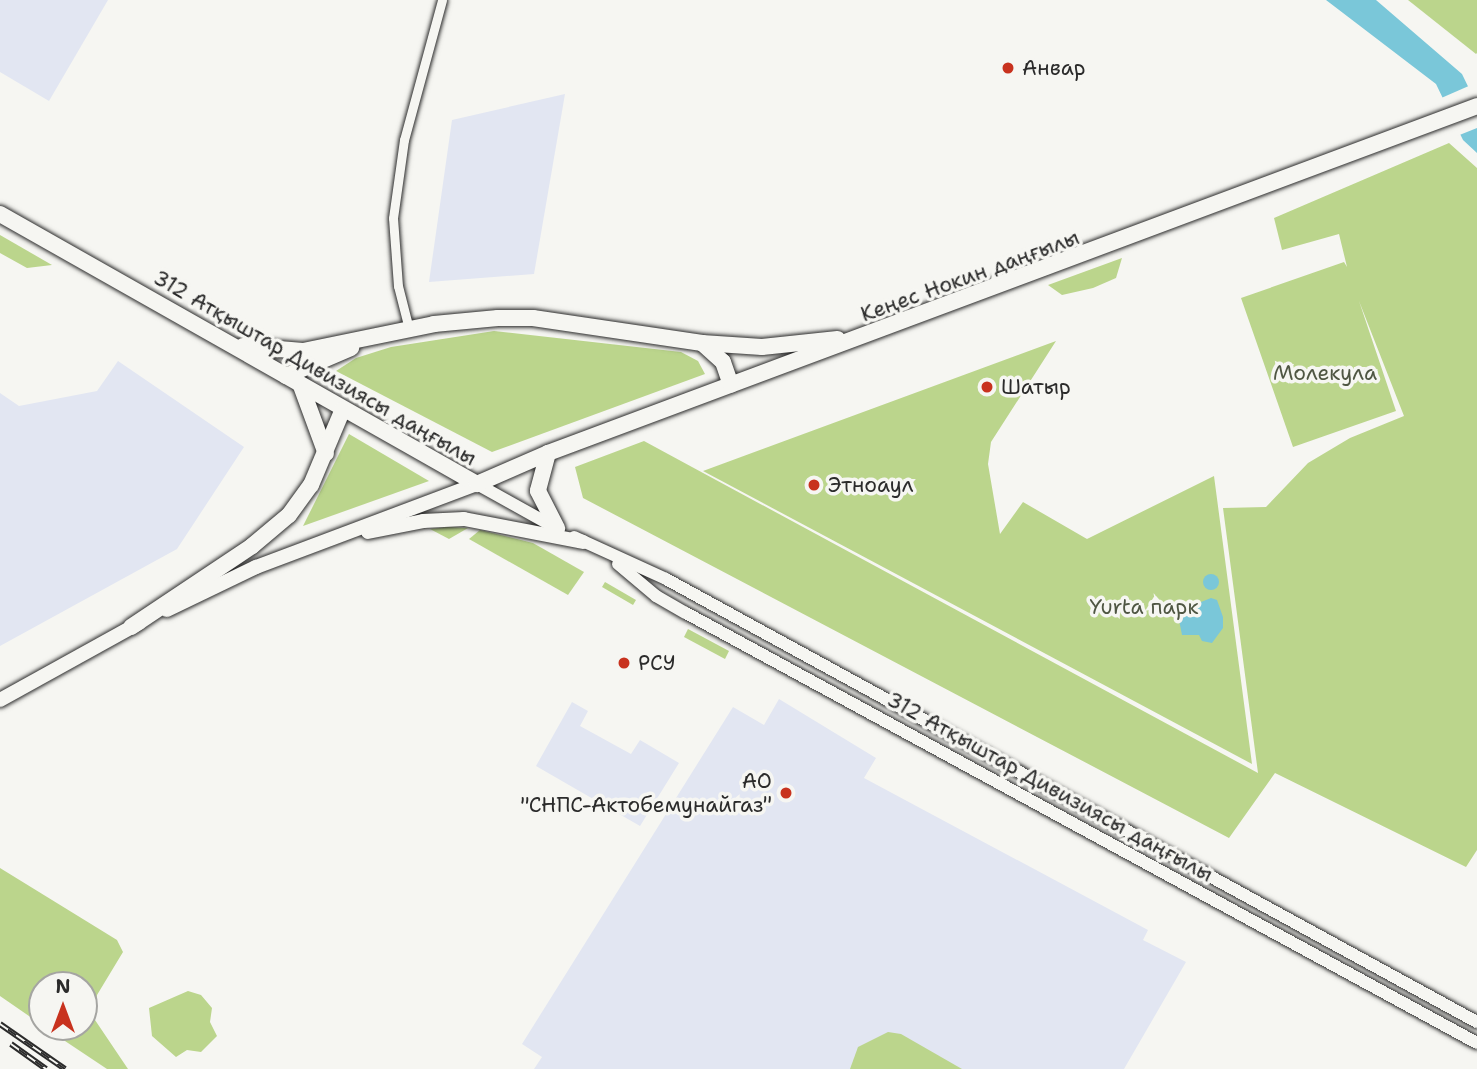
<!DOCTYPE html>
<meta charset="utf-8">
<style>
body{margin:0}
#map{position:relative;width:1477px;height:1069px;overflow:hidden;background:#f6f6f2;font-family:"Shantell Sans",sans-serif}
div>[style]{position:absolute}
.built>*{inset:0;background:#e2e6f2}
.green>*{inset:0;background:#bbd58c}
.water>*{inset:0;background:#7ac7d9}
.round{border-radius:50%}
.pier>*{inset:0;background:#f6f6f2}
.roads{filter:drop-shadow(0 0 2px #2b2b2b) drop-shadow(0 0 2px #2b2b2b)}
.street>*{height:9px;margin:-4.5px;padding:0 4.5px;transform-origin:4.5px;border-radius:4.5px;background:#f6f6f2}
.secondary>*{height:12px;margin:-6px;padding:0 6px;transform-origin:6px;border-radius:6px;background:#f6f6f2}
.primary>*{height:14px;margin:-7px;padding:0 7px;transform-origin:7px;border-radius:7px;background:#f6f6f2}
.highway>*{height:16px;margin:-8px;padding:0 8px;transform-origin:8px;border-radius:8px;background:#f6f6f2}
.rail>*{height:6px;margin-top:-3px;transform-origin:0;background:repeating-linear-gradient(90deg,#f6f6f2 0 10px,#2b2b2b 0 20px);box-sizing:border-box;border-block:2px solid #2b2b2b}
.dots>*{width:19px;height:19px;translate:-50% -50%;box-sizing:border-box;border:4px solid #f6f6f2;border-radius:50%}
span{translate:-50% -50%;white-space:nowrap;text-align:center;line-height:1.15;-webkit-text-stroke:7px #f6f6f2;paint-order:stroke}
.poi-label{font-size:21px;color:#2b2b2b}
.left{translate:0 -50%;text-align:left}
.right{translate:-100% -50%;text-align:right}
.street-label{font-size:21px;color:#2b2b2b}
.park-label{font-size:21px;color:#4f5643}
.north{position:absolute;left:28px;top:971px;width:70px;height:70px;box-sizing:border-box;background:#f6f6f2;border:2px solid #a5a5a2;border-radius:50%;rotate:0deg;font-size:19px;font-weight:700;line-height:28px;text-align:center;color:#2b2b2b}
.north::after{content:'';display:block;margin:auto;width:24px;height:32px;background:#c8321e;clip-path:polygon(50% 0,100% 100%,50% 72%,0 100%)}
</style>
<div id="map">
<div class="built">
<div style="clip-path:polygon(0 0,108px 0,49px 101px,0 72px)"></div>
<div style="clip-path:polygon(565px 94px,534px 274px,429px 282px,452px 120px)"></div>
<div style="clip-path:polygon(118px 361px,244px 447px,177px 549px,0 646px,0 393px,19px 406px,97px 391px)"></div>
<div style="clip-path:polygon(779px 699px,876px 758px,864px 778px,1148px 930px,1143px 940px,1186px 962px,1124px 1069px,534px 1069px,542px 1057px,522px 1044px,733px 707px,764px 725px)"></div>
<div style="clip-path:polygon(572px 702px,588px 711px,580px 726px,631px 754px,640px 740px,679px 763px,640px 826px,536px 766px)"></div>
</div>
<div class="green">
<div style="clip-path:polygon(1408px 0,1477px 0,1477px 53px,1476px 54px)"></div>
<div style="clip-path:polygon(1449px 143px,1477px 168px,1477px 850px,1466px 867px,1275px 773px,1229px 838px,583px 498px,575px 467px,644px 441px,1258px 773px,1223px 508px,1266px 507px,1308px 463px,1350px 438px,1404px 416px,1359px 301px,1396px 411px,1293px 447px,1241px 298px,1344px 262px,1347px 267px,1339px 234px,1282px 250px,1274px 218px)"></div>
<div style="clip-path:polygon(0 235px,52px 265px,27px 268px,0 253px)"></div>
<div style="clip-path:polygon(1122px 258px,1116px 278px,1093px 288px,1062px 295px,1048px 285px)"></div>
<div style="clip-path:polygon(494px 331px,681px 352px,698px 361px,705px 374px,492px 452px,336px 371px,356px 358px,391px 347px)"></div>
<div style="clip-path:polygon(1056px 341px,991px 442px,988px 464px,1000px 534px,1023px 502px,1087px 539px,1214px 476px,1252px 764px,703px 471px)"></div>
<div style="clip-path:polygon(349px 434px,429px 481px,303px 526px)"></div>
<div style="clip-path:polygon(448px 527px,468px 528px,449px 539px,430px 529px)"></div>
<div style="clip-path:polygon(480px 530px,533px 543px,584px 572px,568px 595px,469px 539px)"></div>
<div style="clip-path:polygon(605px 582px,636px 600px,633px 605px,602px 587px)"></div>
<div style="clip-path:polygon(688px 629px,729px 651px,725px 659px,684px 637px)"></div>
<div style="clip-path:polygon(0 868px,117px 940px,123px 952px,97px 995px,95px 1020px,128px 1069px,107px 1069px,44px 1027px,84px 1027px,84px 985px,42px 985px,42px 1025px,0 996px)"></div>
<div style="clip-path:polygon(188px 991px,201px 995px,212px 1008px,210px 1022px,217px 1036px,201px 1052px,187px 1050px,176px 1057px,152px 1036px,149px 1008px)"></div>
<div style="clip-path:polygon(888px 1032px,901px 1034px,962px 1069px,850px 1069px,858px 1047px)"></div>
</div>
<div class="water">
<div style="clip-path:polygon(1326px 0,1376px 0,1462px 74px,1477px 105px,1477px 153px,1463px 140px,1436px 84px)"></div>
<div class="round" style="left:1203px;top:574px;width:16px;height:16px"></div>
<div style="clip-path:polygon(1211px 598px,1217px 600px,1223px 617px,1223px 628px,1212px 643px,1202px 641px,1199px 635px,1182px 635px,1179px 620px,1190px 612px,1181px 610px)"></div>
</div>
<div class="pier">
<div style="clip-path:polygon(1471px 85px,1477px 97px,1477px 128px,1457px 136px,1439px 99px)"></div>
</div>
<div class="roads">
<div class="street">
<div style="left:409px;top:329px;width:44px;rotate:-104.3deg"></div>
<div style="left:398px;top:286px;width:68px;rotate:-94.2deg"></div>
<div style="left:393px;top:218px;width:79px;rotate:-82deg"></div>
<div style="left:404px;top:140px;width:145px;rotate:-74.8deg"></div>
</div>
<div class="secondary">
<div style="left:477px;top:484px;width:93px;rotate:29.1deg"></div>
<div style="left:574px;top:537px;width:101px;rotate:24.5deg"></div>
<div style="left:666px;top:579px;width:924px;rotate:28.65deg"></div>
<div style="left:618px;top:564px;width:50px;rotate:40.1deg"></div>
<div style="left:656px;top:596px;width:34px;rotate:30deg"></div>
<div style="left:686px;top:613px;width:900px;rotate:28.53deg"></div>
</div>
<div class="primary">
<div style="left:368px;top:532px;width:56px;rotate:-11.3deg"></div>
<div style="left:423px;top:521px;width:41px;rotate:-2.8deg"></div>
<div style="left:464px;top:519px;width:121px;rotate:10.9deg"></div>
<div style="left:167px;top:610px;width:99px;rotate:-25.8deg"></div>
<div style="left:256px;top:567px;width:236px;rotate:-20.6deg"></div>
<div style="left:0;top:700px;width:159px;rotate:-29deg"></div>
</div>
<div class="highway">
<div style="left:0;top:214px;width:548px;rotate:29.51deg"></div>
<div style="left:477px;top:484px;width:77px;rotate:-23.6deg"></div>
<div style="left:548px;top:453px;width:992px;rotate:-20.48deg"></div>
<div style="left:702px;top:343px;width:28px;rotate:42deg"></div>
<div style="left:723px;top:362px;width:24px;rotate:71deg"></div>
<div style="left:243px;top:346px;width:60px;rotate:4.8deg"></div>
<div style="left:303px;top:351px;width:134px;rotate:-11.6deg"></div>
<div style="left:434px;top:324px;width:64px;rotate:-5.4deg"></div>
<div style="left:498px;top:318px;width:35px"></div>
<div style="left:533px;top:318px;width:171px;rotate:8.4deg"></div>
<div style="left:702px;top:343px;width:60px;rotate:3.8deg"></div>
<div style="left:762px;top:347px;width:76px;rotate:-6deg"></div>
<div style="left:286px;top:376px;width:71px;rotate:-23.3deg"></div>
<div style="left:301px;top:386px;width:72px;rotate:69.8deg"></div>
<div style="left:548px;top:453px;width:39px;rotate:105deg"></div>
<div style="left:538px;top:491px;width:42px;rotate:62.8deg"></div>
<div style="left:131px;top:627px;width:146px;rotate:-33.8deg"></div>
<div style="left:252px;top:546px;width:48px;rotate:-40deg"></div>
<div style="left:289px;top:515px;width:37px;rotate:-54deg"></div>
<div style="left:311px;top:485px;width:82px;rotate:-67.2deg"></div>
</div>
</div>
<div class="rail">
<div style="left:0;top:1024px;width:79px;rotate:34.7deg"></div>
<div style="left:11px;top:1044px;width:43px;rotate:35.5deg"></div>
</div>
<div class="dots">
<div style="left:1008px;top:68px;background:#c8321e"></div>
<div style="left:987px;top:387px;background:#c8321e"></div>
<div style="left:814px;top:485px;background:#c8321e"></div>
<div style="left:624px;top:663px;background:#c8321e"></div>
<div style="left:786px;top:793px;background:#c8321e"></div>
</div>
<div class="poi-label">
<span class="left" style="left:1022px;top:68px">Анвар</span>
<span class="left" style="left:1001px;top:387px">Шатыр</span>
<span class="left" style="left:828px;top:485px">Этноаул</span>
<span class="left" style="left:638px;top:663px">РСУ</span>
<span class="right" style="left:772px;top:793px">АО<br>"СНПС-Актобемунайгаз"</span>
</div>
<div class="street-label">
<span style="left:970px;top:276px;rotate:-20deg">Кеңес Нокин даңғылы</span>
<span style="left:315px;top:368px;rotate:30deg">312 Атқыштар Дивизиясы даңғылы</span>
<span style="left:1050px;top:787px;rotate:29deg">312 Атқыштар Дивизиясы даңғылы</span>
</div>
<div class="park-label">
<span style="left:1325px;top:373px">Молекула</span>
<span style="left:1144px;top:607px">Yurta парк</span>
</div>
<div class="north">N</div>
</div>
